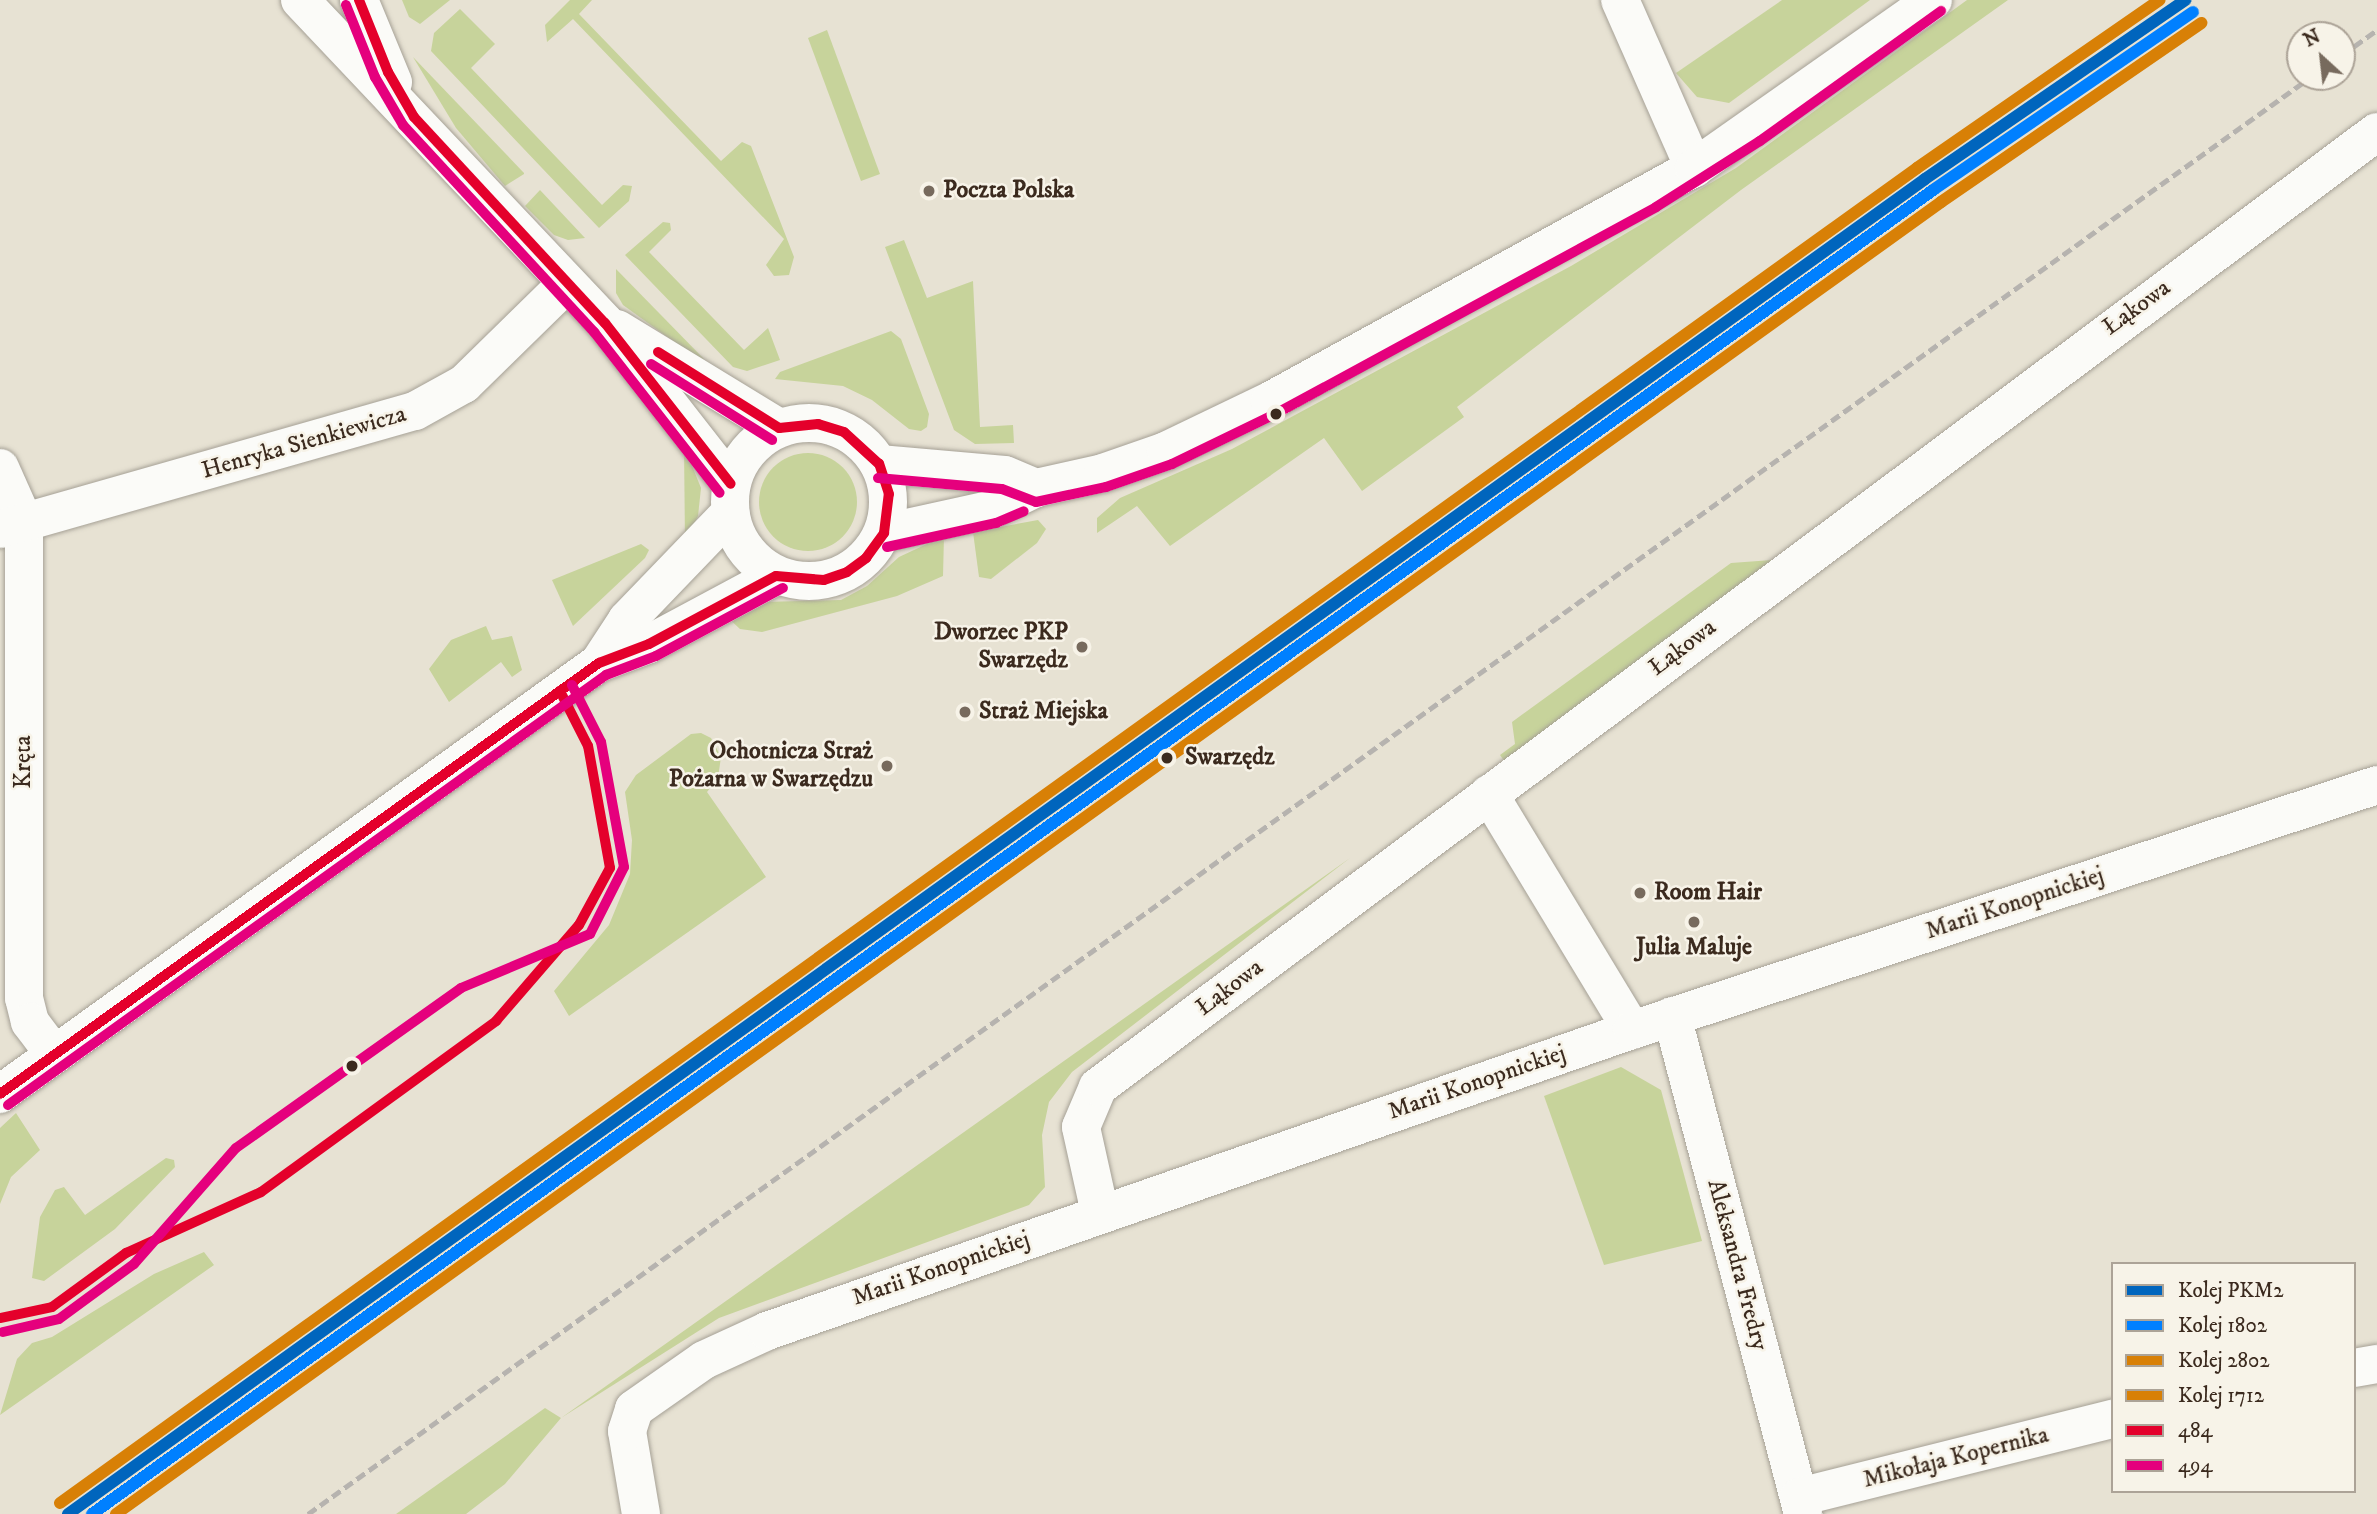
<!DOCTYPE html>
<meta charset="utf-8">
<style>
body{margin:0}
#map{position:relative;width:2377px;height:1514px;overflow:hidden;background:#e7e2d3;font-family:"IM FELL DW Pica",serif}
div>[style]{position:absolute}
.green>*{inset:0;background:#c7d39b}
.round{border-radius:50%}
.roads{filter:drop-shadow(0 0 2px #a6a196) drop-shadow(0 0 2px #a6a196)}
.minor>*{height:38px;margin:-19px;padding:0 19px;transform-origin:19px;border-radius:19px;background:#fbfbf8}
.minor>.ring{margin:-19px;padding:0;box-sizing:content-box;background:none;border:38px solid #fbfbf8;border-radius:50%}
.rail>*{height:5px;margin-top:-2.5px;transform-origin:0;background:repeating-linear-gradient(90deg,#b6b3af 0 10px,transparent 0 15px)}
.bus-1>*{height:10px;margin:-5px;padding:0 5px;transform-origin:5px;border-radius:5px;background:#e4002b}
.bus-2>*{height:10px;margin:-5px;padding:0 5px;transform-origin:5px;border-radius:5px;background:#e5007d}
.rail-1>*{height:12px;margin:-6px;padding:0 6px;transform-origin:6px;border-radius:6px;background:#0065bd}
.rail-2>*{height:12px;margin:-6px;padding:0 6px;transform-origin:6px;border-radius:6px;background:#0080ff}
.rail-3>*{height:12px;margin:-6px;padding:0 6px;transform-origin:6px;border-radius:6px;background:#d88006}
.rail-4>*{height:12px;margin:-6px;padding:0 6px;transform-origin:6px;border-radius:6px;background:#d88006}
.dots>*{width:19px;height:19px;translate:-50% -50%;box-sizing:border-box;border:4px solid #f7f3e8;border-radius:50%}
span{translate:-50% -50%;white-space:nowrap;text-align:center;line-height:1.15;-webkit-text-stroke:5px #f7f3e8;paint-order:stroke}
.poi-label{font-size:24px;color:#3b2a1e;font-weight:700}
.left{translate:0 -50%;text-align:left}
.right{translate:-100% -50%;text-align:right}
.street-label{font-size:24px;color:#3b2a1e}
.stop-label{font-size:24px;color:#3b2a1e;font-weight:700}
.legend{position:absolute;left:2111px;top:1262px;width:245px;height:231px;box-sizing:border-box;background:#f7f3e8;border:2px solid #aca397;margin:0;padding:9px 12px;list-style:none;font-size:21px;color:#3b2a1e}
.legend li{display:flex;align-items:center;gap:14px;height:35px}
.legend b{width:35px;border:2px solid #aca397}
.north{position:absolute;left:2286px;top:21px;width:70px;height:70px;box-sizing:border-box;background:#f7f3e8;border:2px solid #aca397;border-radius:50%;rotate:333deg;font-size:19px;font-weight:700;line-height:28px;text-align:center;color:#3b2a1e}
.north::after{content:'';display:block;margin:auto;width:24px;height:32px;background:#776a5d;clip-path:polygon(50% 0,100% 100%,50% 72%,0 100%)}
</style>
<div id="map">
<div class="green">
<div style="clip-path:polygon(402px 0,450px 0,420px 24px,409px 17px)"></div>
<div style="clip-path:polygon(570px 0,592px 0,579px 14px,721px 161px,742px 142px,751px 146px,794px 257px,789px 275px,774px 276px,766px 265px,784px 239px,573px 19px,547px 42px,545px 25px)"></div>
<div style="clip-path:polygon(1782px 0,1870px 0,1729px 103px,1697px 97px,1676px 73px)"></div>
<div style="clip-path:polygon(1967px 0,2008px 0,1741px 190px,1457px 407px,1464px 417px,1362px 491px,1324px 438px,1170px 546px,1137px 506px,1097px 533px,1097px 518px,1120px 498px,1232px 449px,1571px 266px,1736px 168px)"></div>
<div style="clip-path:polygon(460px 9px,495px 44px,471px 68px,602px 205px,623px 185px,632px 186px,629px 201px,599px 228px,431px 51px,434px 33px)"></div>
<div style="clip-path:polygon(827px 30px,880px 174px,861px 181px,808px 38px)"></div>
<div style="clip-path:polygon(413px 57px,524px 173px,524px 174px,505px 186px,456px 128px)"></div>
<div style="clip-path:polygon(540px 190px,585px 238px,568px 240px,554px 235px,525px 206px)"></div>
<div style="clip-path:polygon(663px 222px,670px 223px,671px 230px,649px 252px,744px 350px,768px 328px,780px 360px,747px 371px,733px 367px,625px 255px)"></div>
<div style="clip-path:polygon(904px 240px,927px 298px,973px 281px,980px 427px,1013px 425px,1014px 443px,975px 444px,954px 430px,885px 247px)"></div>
<div style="clip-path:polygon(616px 269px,704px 359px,702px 362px,623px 305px,616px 293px)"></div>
<div style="clip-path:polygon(891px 331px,901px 339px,929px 414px,927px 427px,921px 431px,909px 429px,872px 400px,843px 386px,775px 379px,780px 372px)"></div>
<div style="clip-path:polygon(684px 446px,701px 488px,698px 516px,685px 542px)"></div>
<div class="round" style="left:759px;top:453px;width:98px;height:98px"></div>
<div style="clip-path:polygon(1038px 520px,1046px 529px,1037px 543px,991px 579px,979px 577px,973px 532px)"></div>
<div style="clip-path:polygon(944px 536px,943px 576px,897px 596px,762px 632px,740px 629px,725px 615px,759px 602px,841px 600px,867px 586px,899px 557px)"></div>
<div style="clip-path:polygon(641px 544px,649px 550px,645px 558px,573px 626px,552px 580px)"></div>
<div style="clip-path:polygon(1772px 560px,1505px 762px,1500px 755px,1515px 744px,1512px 722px,1731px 563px)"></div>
<div style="clip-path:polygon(486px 626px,492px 640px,512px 636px,522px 670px,512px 677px,501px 662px,449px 702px,429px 669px,451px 640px)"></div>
<div style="clip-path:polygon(701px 733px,711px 738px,721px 757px,718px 778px,707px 792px,766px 877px,569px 1016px,554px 991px,609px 925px,630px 874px,632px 840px,625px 792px,636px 775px,691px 734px)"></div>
<div style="clip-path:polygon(1350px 858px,1072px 1072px,1049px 1102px,1042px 1135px,1045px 1187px,1029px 1205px,719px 1318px,561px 1418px,505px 1484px,466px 1514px,396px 1514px,545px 1408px,561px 1418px)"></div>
<div style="clip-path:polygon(1621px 1067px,1661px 1090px,1702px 1241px,1604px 1265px,1544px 1096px)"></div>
<div style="clip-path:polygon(16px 1113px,40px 1150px,11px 1177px,0 1204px,0 1128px)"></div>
<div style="clip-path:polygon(166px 1158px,174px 1160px,175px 1167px,115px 1229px,44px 1281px,32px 1278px,40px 1217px,55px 1190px,64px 1187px,85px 1215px)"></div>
<div style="clip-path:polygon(204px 1252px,214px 1265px,0 1415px,17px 1359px,32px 1343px,52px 1337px,154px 1274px)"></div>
</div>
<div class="roads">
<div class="minor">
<div style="left:300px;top:0;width:444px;rotate:46.6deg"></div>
<div style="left:605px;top:323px;width:204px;rotate:52deg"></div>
<div style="left:359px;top:0;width:89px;rotate:67.5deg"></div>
<div style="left:1620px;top:0;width:184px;rotate:66.2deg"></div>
<div style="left:617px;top:329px;width:190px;rotate:31.4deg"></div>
<div class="ring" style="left:730px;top:423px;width:120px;height:120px"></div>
<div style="left:879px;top:464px;width:126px;rotate:5deg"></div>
<div style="left:1005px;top:475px;width:34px;rotate:23deg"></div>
<div style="left:0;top:468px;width:59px;rotate:66deg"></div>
<div style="left:24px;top:522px;width:476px;rotate:90deg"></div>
<div style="left:24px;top:998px;width:25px;rotate:76deg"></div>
<div style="left:30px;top:1022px;width:39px;rotate:53deg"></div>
<div style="left:0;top:529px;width:431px;rotate:-15.9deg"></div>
<div style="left:415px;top:411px;width:56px;rotate:-28.9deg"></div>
<div style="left:464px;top:384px;width:144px;rotate:-44.4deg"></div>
<div style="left:884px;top:533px;width:112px;rotate:-12.4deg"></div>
<div style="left:993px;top:509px;width:48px;rotate:-26deg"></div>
<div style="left:1036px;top:488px;width:69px;rotate:-12.6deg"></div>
<div style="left:1103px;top:473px;width:67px;rotate:-19.2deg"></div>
<div style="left:1166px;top:451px;width:115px;rotate:-25.7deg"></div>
<div style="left:1270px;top:401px;width:484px;rotate:-28.8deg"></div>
<div style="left:1694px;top:168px;width:292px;rotate:-35.1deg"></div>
<div style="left:599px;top:663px;width:51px;rotate:-56.9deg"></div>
<div style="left:627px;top:620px;width:149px;rotate:-46.1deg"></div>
<div style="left:1489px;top:794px;width:276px;rotate:58.8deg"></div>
<div style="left:1672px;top:1016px;width:515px;rotate:75.26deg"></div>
<div style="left:0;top:1094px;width:738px;rotate:-35.74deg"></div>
<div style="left:599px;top:663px;width:53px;rotate:-20.8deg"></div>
<div style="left:649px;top:644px;width:144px;rotate:-28.2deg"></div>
<div style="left:1100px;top:1213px;width:88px;rotate:-102.5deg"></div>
<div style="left:1081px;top:1127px;width:43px;rotate:-67deg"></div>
<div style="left:1098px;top:1087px;width:1596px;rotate:-36.75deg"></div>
<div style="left:2354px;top:1368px;width:23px;rotate:-10deg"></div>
<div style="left:1799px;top:1497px;width:324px;rotate:-14deg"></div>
<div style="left:641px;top:1514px;width:84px;rotate:-99.6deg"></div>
<div style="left:627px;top:1431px;width:23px;rotate:-72deg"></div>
<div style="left:634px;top:1409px;width:85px;rotate:-35deg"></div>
<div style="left:704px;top:1360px;width:69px;rotate:-24.7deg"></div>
<div style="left:767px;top:1331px;width:916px;rotate:-19.19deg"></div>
<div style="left:1632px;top:1030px;width:784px;rotate:-18.2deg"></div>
</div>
</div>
<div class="rail">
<div style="left:2342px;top:55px;width:43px;rotate:-35.5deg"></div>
<div style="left:308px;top:1514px;width:2465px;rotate:-35.66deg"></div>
</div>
<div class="bus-1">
<div style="left:359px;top:0;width:78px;rotate:68.1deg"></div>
<div style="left:388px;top:72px;width:52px;rotate:60deg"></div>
<div style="left:414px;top:117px;width:281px;rotate:47.2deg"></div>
<div style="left:605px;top:323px;width:204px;rotate:52deg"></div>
<div style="left:658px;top:352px;width:143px;rotate:32.1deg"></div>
<div style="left:776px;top:576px;width:48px;rotate:4.8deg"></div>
<div style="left:824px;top:580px;width:24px;rotate:-19deg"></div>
<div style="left:847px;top:572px;width:24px;rotate:-36deg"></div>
<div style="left:866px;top:558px;width:31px;rotate:-54deg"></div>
<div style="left:884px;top:533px;width:39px;rotate:-83deg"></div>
<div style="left:889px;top:494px;width:32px;rotate:-108deg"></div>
<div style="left:879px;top:464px;width:47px;rotate:-137.6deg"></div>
<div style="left:844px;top:432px;width:27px;rotate:-163deg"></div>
<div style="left:818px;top:424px;width:39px;rotate:174deg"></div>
<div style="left:0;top:1094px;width:738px;rotate:-35.74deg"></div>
<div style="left:599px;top:663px;width:53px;rotate:-20.8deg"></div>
<div style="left:649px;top:644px;width:144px;rotate:-28.2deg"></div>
<div style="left:0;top:1318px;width:53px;rotate:-11.9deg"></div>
<div style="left:52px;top:1307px;width:92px;rotate:-36.1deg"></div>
<div style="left:126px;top:1253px;width:148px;rotate:-24.3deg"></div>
<div style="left:261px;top:1192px;width:291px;rotate:-36deg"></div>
<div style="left:496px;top:1021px;width:127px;rotate:-49.2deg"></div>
<div style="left:579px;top:925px;width:65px;rotate:-61.5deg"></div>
<div style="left:610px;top:868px;width:124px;rotate:-100.2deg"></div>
<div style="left:588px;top:746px;width:62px;rotate:-117deg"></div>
</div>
<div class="bus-2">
<div style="left:346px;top:5px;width:78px;rotate:68.1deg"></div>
<div style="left:375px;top:77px;width:56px;rotate:59.7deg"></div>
<div style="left:403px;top:125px;width:282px;rotate:47.3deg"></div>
<div style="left:594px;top:332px;width:204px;rotate:52deg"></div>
<div style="left:651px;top:364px;width:143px;rotate:32.1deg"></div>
<div style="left:878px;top:478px;width:124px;rotate:5.1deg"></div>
<div style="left:1002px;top:489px;width:36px;rotate:21deg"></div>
<div style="left:1036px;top:502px;width:72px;rotate:-12.1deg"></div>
<div style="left:1106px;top:487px;width:70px;rotate:-19.2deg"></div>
<div style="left:1172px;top:464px;width:117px;rotate:-25.9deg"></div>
<div style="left:1277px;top:413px;width:431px;rotate:-28.5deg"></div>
<div style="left:1656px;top:207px;width:123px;rotate:-32.4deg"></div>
<div style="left:1760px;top:141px;width:223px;rotate:-35.7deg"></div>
<div style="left:887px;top:547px;width:112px;rotate:-12.4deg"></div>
<div style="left:996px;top:523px;width:30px;rotate:-23deg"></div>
<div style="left:8px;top:1105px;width:737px;rotate:-35.72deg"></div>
<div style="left:606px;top:675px;width:53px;rotate:-20.8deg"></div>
<div style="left:656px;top:656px;width:144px;rotate:-28.2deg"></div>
<div style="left:3px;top:1332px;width:57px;rotate:-13.1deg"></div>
<div style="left:59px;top:1319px;width:93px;rotate:-36.3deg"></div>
<div style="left:134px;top:1264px;width:154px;rotate:-48.7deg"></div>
<div style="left:236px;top:1148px;width:276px;rotate:-35.4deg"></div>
<div style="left:461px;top:988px;width:140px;rotate:-22.7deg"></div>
<div style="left:590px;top:934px;width:75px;rotate:-63.1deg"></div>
<div style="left:624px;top:867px;width:127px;rotate:-100.4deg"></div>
<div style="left:601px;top:742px;width:64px;rotate:-117deg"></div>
</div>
<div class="rail-1">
<div style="left:68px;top:1514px;width:2287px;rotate:-35.71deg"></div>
<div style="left:1925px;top:179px;width:316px;rotate:-34.5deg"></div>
</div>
<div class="rail-2">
<div style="left:92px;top:1514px;width:2268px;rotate:-35.72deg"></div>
<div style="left:1933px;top:190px;width:315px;rotate:-34.4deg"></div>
</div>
<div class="rail-3">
<div style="left:60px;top:1503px;width:2287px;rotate:-35.71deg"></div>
<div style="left:1917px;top:168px;width:295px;rotate:-34.7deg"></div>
</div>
<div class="rail-4">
<div style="left:116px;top:1514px;width:2248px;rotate:-35.71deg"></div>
<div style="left:1941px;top:202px;width:316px;rotate:-34.5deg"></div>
</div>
<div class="dots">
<div style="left:929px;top:191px;background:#776a5d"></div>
<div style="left:1276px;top:414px;background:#3b2a1e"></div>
<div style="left:1082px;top:647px;background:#776a5d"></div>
<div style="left:965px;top:712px;background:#776a5d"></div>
<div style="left:1167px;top:758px;background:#3b2a1e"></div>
<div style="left:887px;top:766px;background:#776a5d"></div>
<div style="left:1640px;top:893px;background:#776a5d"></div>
<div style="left:1694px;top:922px;background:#776a5d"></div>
<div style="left:352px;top:1066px;background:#3b2a1e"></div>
</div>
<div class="poi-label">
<span class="left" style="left:943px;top:191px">Poczta Polska</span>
<span class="right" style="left:1068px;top:647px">Dworzec PKP<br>Swarzędz</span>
<span class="left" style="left:979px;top:712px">Straż Miejska</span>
<span class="right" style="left:873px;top:766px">Ochotnicza Straż<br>Pożarna w Swarzędzu</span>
<span class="left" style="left:1654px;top:893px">Room Hair</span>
<span style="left:1694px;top:948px">Julia Maluje</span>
</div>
<div class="street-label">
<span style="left:2137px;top:308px;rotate:-36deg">Łąkowa</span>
<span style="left:304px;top:443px;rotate:-16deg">Henryka Sienkiewicza</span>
<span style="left:1683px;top:648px;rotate:-37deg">Łąkowa</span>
<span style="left:24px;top:762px;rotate:-90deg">Kręta</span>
<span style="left:2015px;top:904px;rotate:-18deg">Marii Konopnickiej</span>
<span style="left:1230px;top:988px;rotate:-37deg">Łąkowa</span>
<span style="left:1477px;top:1083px;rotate:-19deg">Marii Konopnickiej</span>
<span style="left:1737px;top:1265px;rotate:75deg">Aleksandra Fredry</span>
<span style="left:941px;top:1269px;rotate:-19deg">Marii Konopnickiej</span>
<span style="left:1956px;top:1458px;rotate:-14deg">Mikołaja Kopernika</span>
</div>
<div class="stop-label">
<span class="left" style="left:1185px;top:758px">Swarzędz</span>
</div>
<ul class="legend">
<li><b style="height:9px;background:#0065bd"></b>Kolej PKM2</li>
<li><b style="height:9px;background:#0080ff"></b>Kolej 1802</li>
<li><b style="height:9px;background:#d88006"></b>Kolej 2802</li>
<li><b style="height:9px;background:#d88006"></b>Kolej 1712</li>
<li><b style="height:9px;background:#e4002b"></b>484</li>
<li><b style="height:9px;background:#e5007d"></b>494</li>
</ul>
<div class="north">N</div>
</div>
